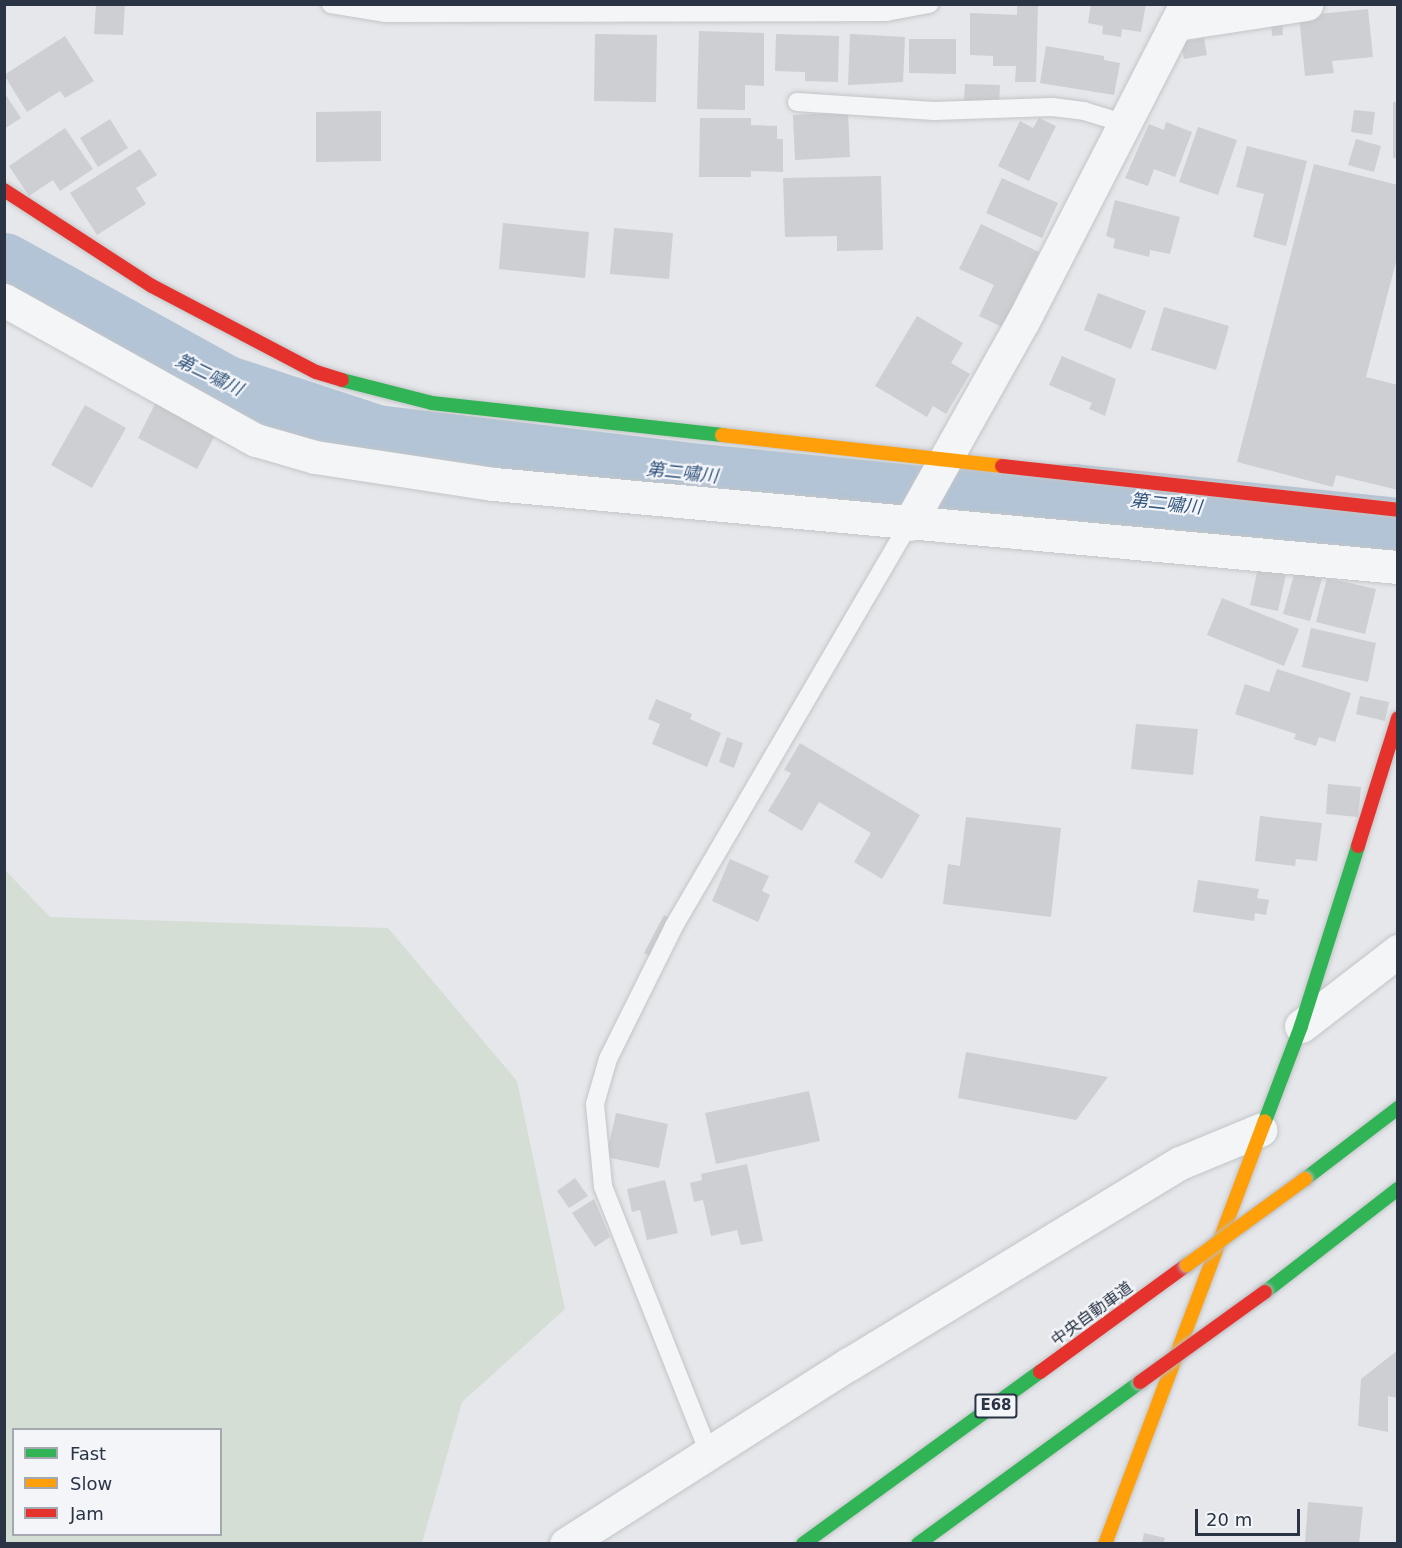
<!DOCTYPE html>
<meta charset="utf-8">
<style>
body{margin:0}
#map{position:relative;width:1402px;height:1548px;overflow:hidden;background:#e5e7ea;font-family:"DejaVu Sans","Noto Sans JP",sans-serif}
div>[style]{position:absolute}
.green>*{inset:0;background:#d5ded5}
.river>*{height:63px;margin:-31.5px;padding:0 31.5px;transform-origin:31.5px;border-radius:31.5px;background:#b2c4d6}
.building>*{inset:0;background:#cdcfd3}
.roads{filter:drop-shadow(0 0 2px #c3c5c8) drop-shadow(0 0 2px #c3c5c8)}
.lane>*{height:18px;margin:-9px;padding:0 9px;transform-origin:9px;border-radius:9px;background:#f4f5f6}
.street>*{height:33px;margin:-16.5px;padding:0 16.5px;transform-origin:16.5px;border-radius:16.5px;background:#f4f5f6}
.fast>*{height:14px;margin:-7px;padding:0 7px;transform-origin:7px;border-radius:7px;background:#30b455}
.slow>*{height:14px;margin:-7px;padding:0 7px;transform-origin:7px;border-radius:7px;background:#ff9f0a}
.jam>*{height:14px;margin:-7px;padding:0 7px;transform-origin:7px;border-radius:7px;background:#e5322d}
.bridges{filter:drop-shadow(0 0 2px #b7babf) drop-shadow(0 0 2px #b7babf)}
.slow-bridge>*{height:14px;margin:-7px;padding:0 7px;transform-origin:7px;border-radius:7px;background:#ff9f0a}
.jam-bridge>*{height:14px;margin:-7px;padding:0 7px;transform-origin:7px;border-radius:7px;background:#e5322d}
span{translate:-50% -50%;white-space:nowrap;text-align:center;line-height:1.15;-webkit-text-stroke:4.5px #f3f5f9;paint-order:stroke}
.shield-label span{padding:2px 4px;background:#f3f5f9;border:2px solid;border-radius:4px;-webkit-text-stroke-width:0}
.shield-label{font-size:15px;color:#2a3445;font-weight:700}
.street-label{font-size:16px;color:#2a3445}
.water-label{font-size:18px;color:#31547b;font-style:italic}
.frame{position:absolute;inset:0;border:6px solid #2a3445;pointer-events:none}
.legend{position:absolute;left:12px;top:1428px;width:210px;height:108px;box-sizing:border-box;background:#f3f5f9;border:2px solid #a3a8b1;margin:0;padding:8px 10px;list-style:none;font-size:18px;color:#2a3445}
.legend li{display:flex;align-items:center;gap:12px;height:30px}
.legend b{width:30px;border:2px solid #a3a8b1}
.scale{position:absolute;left:1195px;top:1509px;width:105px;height:27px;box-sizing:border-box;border:3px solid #2a3445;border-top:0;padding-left:8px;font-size:18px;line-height:21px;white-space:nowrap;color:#2a3445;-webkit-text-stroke:4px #f3f5f9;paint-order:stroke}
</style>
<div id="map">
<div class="green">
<div style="clip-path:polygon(evenodd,4px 869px,50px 917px,388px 928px,517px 1081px,565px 1309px,462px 1402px,422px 1543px,5px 1543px,4px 869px,14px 1430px,220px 1430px,220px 1534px,14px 1534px,14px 1430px)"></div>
</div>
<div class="river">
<div style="left:4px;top:264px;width:252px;rotate:29deg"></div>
<div style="left:224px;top:386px;width:160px;rotate:18.2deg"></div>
<div style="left:376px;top:436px;width:307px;rotate:6.9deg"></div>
<div style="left:681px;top:473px;width:253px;rotate:5.7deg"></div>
<div style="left:933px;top:498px;width:140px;rotate:-1.2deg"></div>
<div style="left:1073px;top:495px;width:327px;rotate:6deg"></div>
</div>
<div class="building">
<div style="clip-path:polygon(96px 4px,125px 4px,123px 35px,94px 34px)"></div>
<div style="clip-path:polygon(1091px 4px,1146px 4px,1141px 32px,1122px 29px,1121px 37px,1102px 34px,1103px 26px,1088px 23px)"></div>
<div style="clip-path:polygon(1017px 5px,1038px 5px,1036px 82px,1015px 82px,1016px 66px,993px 66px,993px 56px,970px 55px,970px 13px,1017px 15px)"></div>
<div style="clip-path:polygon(1368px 9px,1373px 57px,1332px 61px,1334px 73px,1305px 76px,1299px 16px)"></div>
<div style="clip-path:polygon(1282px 21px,1283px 35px,1272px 36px,1271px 22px)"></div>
<div style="clip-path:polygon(699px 31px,764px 33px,764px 86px,745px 85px,745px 110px,697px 109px)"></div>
<div style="clip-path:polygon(595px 34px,657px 35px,656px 102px,594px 101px)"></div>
<div style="clip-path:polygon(776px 34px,839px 36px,838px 82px,805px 81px,805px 72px,775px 71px)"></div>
<div style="clip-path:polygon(850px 34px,905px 37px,903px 82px,848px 85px)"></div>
<div style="clip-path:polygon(65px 36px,94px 81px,65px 98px,60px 91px,27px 112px,4px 75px)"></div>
<div style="clip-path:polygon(1204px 38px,1207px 55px,1184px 59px,1181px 42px)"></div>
<div style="clip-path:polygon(909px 39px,956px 39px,956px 74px,909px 73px)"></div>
<div style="clip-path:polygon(1046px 46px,1104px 56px,1104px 60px,1120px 63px,1114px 95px,1040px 83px)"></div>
<div style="clip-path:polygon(965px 84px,1000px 85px,999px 103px,964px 101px)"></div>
<div style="clip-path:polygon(4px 92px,21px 118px,4px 129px)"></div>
<div style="clip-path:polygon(1393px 102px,1398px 102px,1398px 158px,1393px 158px)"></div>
<div style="clip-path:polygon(1354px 110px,1375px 112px,1372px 135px,1351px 132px)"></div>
<div style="clip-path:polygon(381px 111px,381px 161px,316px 162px,316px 112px)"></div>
<div style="clip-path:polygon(848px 112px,850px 157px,795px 160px,793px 115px)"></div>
<div style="clip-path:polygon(700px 118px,751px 118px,751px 125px,777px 126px,777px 139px,783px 139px,783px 172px,751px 171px,751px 177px,699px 177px)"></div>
<div style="clip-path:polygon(1039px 118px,1056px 126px,1029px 181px,998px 166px,1020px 121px,1033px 128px)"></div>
<div style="clip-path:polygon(110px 119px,128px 148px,98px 167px,80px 138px)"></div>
<div style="clip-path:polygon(1166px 122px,1192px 132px,1175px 177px,1154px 169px,1148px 186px,1125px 178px,1149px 124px,1164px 130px)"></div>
<div style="clip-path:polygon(1198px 127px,1237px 140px,1218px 195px,1179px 182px)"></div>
<div style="clip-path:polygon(65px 128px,93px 169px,60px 191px,53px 180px,29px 196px,9px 166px)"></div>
<div style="clip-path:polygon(1356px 139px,1381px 146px,1374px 172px,1348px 165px)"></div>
<div style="clip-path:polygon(1247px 146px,1307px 161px,1286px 246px,1253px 237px,1264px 194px,1236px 187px)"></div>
<div style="clip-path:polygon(140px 149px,157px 175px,136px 188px,146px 204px,97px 235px,70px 193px)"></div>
<div style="clip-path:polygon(1314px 164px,1398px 185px,1398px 254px,1366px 377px,1398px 385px,1398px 490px,1336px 475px,1333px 487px,1237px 462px)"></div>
<div style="clip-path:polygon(881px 176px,883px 250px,837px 251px,837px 236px,785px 237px,783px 178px)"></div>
<div style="clip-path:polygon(1002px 178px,1058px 203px,1042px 238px,986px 213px)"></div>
<div style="clip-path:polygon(1115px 200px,1180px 217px,1170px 254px,1150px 250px,1149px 257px,1113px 248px,1115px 239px,1106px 236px)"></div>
<div style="clip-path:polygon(503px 223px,589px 232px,585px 278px,499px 269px)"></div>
<div style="clip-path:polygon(981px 224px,1039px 252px,1002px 327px,979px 316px,994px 285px,959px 269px)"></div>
<div style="clip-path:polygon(614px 228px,673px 233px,669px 279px,610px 274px)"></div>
<div style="clip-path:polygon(1098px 293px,1146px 311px,1131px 349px,1084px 330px)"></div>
<div style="clip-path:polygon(1164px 307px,1229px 326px,1216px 370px,1151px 350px)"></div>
<div style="clip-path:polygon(917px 316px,963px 343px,951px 363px,970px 374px,946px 414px,933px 406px,927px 417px,875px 386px)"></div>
<div style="clip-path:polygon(1062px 356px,1116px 379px,1105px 416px,1089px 409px,1092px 403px,1049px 385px)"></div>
<div style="clip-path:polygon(159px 396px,219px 428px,197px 469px,138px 438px)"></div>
<div style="clip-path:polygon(85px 405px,126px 428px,92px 488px,51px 465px)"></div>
<div style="clip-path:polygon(1258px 568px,1286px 574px,1278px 611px,1250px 605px)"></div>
<div style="clip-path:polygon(1295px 571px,1322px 578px,1310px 621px,1283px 614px)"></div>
<div style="clip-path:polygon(1327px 578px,1376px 589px,1365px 634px,1316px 622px)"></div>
<div style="clip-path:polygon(1222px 598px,1299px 629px,1284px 666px,1207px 635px)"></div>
<div style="clip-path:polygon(1311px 628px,1376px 643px,1368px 682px,1302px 667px)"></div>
<div style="clip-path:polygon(1277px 669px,1351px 693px,1335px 742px,1319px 737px,1316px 746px,1294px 739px,1296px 734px,1235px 714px,1245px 684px,1269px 692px)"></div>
<div style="clip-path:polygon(1360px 696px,1389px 702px,1385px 721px,1356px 714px)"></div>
<div style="clip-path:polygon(656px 699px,692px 714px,690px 719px,721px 733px,707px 767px,652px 744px,660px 724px,648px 719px)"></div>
<div style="clip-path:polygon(1136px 724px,1198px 729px,1193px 775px,1131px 769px)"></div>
<div style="clip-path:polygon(727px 737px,743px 743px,734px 768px,719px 762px)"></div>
<div style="clip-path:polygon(800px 743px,920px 815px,882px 879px,854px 862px,871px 833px,819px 802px,802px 831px,768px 811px,791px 773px,784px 770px)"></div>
<div style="clip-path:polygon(1328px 784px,1361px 787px,1358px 817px,1326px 814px)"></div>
<div style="clip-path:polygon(1260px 816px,1322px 823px,1317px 861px,1296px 859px,1295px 866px,1255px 861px)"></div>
<div style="clip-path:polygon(966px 817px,1061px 828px,1051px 917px,943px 904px,948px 864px,960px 866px)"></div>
<div style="clip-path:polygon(730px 859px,769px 876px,762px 891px,770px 895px,758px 922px,712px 901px)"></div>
<div style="clip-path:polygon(1198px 880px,1259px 889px,1257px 898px,1269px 900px,1266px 915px,1255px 913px,1254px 921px,1193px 912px)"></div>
<div style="clip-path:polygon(664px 915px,672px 919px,653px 958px,644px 953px)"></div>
<div style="clip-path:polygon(966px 1052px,1108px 1077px,1076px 1120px,958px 1098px)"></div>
<div style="clip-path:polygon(809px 1091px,820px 1141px,716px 1164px,705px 1113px)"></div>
<div style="clip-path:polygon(616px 1113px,668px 1124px,659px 1168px,606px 1157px)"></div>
<div style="clip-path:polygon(747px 1164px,763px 1241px,741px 1245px,737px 1230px,711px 1236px,703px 1200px,694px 1202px,690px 1183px,702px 1180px,701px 1174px)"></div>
<div style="clip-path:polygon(575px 1178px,588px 1196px,569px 1208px,557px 1191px)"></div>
<div style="clip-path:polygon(665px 1180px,678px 1233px,647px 1240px,640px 1210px,632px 1212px,627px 1189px)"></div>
<div style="clip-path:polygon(594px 1199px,610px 1237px,595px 1247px,572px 1213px)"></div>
<div style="clip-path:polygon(1398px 1350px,1398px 1398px,1388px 1396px,1388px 1432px,1358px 1426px,1361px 1379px)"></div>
<div style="clip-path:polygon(1308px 1502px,1363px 1507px,1359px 1544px,1305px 1544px)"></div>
<div style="clip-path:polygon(1144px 1533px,1165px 1538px,1163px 1544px,1142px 1544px)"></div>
</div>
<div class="roads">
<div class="lane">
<div style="left:331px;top:4px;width:56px;rotate:9.3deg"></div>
<div style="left:386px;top:13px;width:500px;rotate:-0.11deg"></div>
<div style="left:886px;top:12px;width:44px;rotate:-10.5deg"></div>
<div style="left:797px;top:102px;width:137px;rotate:3.8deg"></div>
<div style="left:934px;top:111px;width:118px;rotate:-1.9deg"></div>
<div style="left:1052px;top:107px;width:32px;rotate:7deg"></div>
<div style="left:1084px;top:111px;width:44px;rotate:17.2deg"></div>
<div style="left:709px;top:1453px;width:287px;rotate:-111.7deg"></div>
<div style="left:603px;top:1186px;width:82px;rotate:-95.6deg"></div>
<div style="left:595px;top:1104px;width:47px;rotate:-73.9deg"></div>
<div style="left:608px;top:1059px;width:148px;rotate:-63.6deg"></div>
<div style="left:674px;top:926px;width:466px;rotate:-59.7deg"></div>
</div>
<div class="street">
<div style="left:1176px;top:24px;width:132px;rotate:-8.7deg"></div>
<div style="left:4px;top:300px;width:288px;rotate:29.1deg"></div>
<div style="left:256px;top:440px;width:61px;rotate:16.1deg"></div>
<div style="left:315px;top:457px;width:181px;rotate:8.6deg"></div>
<div style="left:494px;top:484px;width:908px;rotate:5.25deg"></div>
<div style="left:909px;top:524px;width:233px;rotate:-60.7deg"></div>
<div style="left:1023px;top:321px;width:356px;rotate:-62.8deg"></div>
<div style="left:1301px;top:1026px;width:123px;rotate:-37.7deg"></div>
<div style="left:566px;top:1544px;width:335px;rotate:-32.5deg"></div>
<div style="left:849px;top:1364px;width:387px;rotate:-31.3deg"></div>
<div style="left:1180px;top:1163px;width:87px;rotate:-22.4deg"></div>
</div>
<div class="fast">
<div style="left:342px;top:380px;width:93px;rotate:14.3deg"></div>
<div style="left:432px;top:403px;width:292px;rotate:6.3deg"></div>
<div style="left:1265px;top:1121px;width:102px;rotate:-69.2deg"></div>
<div style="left:1301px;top:1026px;width:189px;rotate:-72.4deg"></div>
<div style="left:1305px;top:1179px;width:117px;rotate:-37.4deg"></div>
<div style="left:1265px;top:1292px;width:168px;rotate:-37.8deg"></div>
<div style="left:803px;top:1544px;width:293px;rotate:-36deg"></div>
<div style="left:918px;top:1544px;width:275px;rotate:-36.1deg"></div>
</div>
<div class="slow">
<div style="left:722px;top:435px;width:282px;rotate:6.3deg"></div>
<div style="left:1105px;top:1544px;width:452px;rotate:-69.3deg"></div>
</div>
<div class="jam">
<div style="left:4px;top:190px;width:176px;rotate:33deg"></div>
<div style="left:152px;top:286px;width:185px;rotate:27.7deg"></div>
<div style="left:316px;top:372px;width:27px;rotate:17deg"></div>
<div style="left:1002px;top:466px;width:398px;rotate:6.3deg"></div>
<div style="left:1358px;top:846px;width:134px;rotate:-72.6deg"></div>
<div style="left:1040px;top:1372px;width:182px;rotate:-36.1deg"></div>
</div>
</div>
<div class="bridges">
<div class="slow-bridge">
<div style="left:1187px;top:1265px;width:146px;rotate:-36.1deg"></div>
</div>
<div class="jam-bridge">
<div style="left:1140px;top:1382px;width:154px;rotate:-35.8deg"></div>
</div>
</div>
<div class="shield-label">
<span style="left:996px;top:1406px">E68</span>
</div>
<div class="street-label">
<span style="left:1092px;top:1314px;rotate:-36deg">中央自動車道</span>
</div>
<div class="water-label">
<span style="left:209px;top:375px;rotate:26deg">第二嘯川</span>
<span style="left:682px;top:473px;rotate:6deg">第二嘯川</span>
<span style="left:1166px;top:504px;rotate:6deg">第二嘯川</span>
</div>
<div class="frame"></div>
<ul class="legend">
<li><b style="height:8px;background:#30b455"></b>Fast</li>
<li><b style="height:8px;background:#ff9f0a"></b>Slow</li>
<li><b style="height:8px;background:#e5322d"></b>Jam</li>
</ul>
<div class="scale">20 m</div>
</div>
